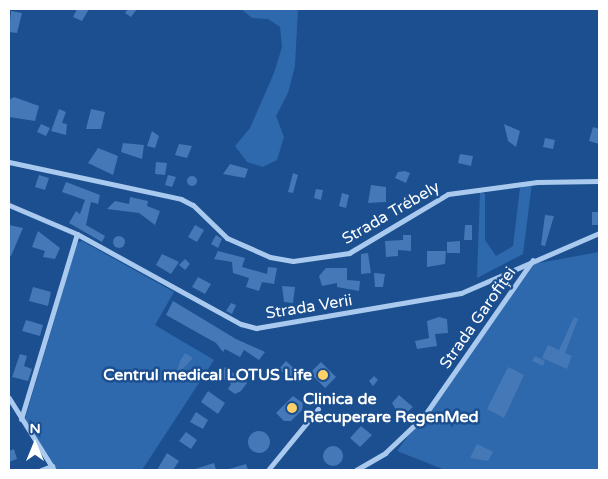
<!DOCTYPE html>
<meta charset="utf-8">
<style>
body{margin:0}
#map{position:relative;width:608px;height:479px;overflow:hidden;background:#1b4f8f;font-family:"Varela Round",sans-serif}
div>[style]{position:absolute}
.green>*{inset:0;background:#2e69ad}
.building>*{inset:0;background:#4478b7}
.round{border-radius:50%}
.minor>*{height:5px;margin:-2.5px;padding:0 2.5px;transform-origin:2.5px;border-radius:2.5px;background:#a9c9ee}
.dots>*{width:14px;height:14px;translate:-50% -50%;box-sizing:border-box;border:2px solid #1b4f8f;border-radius:50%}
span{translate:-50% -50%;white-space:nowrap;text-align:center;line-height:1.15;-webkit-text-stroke:5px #1b4f8f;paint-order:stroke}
.street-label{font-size:16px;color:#fff}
.poi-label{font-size:16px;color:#fff;font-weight:700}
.right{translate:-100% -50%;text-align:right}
.left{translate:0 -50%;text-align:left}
.frame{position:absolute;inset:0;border:10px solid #fff;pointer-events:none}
.north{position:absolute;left:10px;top:419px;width:50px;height:50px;-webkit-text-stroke:4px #1b4f8f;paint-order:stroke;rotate:0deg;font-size:14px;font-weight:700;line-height:20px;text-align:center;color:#fff}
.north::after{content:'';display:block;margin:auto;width:18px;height:22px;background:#fff;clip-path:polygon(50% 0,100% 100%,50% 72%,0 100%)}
</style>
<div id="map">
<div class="green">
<div style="clip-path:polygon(241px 9px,298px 9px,295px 66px,288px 93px,276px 116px,284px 137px,277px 160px,263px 167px,247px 162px,235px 146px,250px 128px,274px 73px,282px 47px,280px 27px,268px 19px,252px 18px)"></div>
<div style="clip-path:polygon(532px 183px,523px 254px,477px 278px,480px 191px,485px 194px,485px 240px,496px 256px,513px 246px,520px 188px)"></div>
<div style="clip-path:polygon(82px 241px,174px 292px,155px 325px,214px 360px,142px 470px,57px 470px,25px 419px,77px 243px)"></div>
<div style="clip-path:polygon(599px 252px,599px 470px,445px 470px,397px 451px,533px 264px)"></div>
</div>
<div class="building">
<div style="clip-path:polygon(77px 9px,89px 9px,82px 21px,73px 17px)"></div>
<div style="clip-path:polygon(128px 9px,137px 9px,131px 17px,125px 13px)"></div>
<div style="clip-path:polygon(11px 11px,22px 13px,17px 33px,9px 32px)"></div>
<div style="clip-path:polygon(14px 97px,39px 106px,35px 121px,9px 117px,9px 100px)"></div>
<div style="clip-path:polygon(59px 109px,66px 112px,62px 123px,67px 124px,66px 135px,51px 131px)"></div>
<div style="clip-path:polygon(91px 109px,105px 112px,101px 129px,86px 129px)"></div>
<div style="clip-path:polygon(41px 124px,50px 128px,46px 136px,37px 132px)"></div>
<div style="clip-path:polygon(504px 124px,520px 131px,516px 147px,508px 141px)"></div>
<div style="clip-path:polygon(593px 127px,599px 129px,599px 144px,589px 141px)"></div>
<div style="clip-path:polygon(152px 131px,159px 136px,155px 148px,147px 146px)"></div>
<div style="clip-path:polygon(545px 138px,555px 140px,553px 149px,543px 147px)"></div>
<div style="clip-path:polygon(123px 143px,144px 145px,142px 159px,121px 152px)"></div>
<div style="clip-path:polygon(179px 144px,192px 146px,187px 158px,175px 155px)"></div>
<div style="clip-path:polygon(98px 148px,118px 156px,113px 175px,88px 163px)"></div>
<div style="clip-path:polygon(460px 154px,473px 156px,471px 166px,458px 163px)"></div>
<div style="clip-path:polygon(156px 162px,167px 163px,165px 175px,155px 174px)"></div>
<div style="clip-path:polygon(230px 164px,248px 169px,245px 178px,223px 174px)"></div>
<div style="clip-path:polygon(405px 171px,410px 173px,406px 183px,395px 178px,398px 172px)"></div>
<div style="clip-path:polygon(293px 173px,298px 175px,293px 193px,288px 192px)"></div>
<div style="clip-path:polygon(39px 175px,49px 178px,45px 190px,35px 187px)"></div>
<div style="clip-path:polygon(168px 175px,176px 177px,172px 187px,165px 185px)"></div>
<div class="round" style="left:187px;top:176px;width:10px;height:10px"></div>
<div style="clip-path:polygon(66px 182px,100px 195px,98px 204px,91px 202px,86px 225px,105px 236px,102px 242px,69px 223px,76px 211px,80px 214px,85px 200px,62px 192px)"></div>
<div style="clip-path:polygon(371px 185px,386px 187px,386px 202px,368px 203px)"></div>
<div style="clip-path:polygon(316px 189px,323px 190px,321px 200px,314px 198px)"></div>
<div style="clip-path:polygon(342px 193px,349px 195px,346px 208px,339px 206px)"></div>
<div style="clip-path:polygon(130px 197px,148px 201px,147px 206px,160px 211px,155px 225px,139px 213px,107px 209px,115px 201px,129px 204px)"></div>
<div style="clip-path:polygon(592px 212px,599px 212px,599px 225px,592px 225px)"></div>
<div style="clip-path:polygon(545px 215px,554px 216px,545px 246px,541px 245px)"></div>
<div style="clip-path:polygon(9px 225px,23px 228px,11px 256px,9px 255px)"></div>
<div style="clip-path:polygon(195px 225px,204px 230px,197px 242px,188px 237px)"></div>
<div style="clip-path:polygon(465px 225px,472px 225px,472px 240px,464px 240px)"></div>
<div style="clip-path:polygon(38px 231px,60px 248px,55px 259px,43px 257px,45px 251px,32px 247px)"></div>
<div style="clip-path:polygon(216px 235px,222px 239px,218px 248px,211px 244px)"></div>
<div style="clip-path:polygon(403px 235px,411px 235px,411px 251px,398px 250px,398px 256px,386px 257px,385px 241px,403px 240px)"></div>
<div class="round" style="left:113px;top:236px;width:12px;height:12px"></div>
<div style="clip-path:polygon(460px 241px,460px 253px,447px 253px,447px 242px)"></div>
<div style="clip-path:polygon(218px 251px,245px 258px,242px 267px,267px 274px,268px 267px,277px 268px,274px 284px,262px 282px,259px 291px,246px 287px,249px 278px,233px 273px,232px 262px,214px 259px)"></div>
<div style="clip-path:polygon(427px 251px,446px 251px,445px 264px,427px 267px)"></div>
<div style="clip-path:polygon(368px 253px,371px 273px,361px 274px,361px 254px)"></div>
<div style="clip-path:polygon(162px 254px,179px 262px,171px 274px,156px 265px)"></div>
<div style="clip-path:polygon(185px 259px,190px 264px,185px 270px,179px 265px)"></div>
<div style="clip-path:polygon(326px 268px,347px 268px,347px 280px,360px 281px,359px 291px,337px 287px,337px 283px,322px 286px,319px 276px)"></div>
<div style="clip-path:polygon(374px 273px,385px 274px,383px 287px,375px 287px)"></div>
<div style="clip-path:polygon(198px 277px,211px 284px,205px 294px,192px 287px)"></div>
<div style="clip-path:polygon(282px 286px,295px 287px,293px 303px,284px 302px)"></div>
<div style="clip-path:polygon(33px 287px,51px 292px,48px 306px,29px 301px)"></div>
<div style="clip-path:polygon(173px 301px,236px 339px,265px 352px,259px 360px,244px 350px,240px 357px,225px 349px,223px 352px,216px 343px,166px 315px)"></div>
<div style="clip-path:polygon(231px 303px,236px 305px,232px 314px,226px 311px)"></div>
<div style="clip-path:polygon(439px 317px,447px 319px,448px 333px,435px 334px,437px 346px,417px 349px,415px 341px,429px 338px,427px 321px)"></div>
<div style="clip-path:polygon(574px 317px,578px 319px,565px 353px,572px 356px,567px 369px,542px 358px,548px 345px,559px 350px)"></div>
<div style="clip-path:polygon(26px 320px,43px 325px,40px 336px,22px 331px)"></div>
<div style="clip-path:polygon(185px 353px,193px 358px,176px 376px,180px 361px)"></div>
<div style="clip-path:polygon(20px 354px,27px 356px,24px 366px,32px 369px,28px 381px,12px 377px)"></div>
<div style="clip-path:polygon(535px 356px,545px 361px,543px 366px,532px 361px)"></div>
<div style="clip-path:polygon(286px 361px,300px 374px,293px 382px,279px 369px)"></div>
<div style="clip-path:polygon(321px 362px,336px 377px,325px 388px,310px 373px)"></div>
<div style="clip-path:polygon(225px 367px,247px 383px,241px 391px,235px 394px,228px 389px,231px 384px,219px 376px)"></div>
<div style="clip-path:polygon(508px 367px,524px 375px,504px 418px,487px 409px)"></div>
<div style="clip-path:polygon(374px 376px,378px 380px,373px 386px,369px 381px)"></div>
<div style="clip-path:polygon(208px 391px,225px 403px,218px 414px,201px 402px)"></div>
<div style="clip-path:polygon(399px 395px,413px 407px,401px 418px,392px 403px)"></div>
<div style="clip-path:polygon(293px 396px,303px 403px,302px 410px,291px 421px,284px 421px,276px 413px)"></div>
<div style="clip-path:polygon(196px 412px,208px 420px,203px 429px,190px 422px)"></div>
<div style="clip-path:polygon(361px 426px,372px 435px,360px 447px,350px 438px)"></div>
<div class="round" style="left:248px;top:431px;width:22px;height:22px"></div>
<div style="clip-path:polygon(186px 432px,197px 440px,191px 449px,179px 441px)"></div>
<div style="clip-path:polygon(477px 444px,493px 452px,488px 461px,470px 458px)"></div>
<div class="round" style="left:323px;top:446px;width:20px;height:20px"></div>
<div style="clip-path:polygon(14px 449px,17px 459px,9px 462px,9px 451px)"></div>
<div style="clip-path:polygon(167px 453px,179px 461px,173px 470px,157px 470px)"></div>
<div style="clip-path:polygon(214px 463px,216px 470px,195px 470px,195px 469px)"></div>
<div style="clip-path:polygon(246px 464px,248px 470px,229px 470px,229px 469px)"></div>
</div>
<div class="minor">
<div style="left:9px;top:162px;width:176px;rotate:12.1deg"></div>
<div style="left:181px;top:199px;width:13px;rotate:27deg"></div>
<div style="left:193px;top:205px;width:47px;rotate:44.1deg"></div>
<div style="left:227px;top:238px;width:47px;rotate:23.8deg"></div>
<div style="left:270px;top:257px;width:23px;rotate:10deg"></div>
<div style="left:293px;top:261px;width:57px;rotate:-8.1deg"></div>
<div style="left:349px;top:253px;width:115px;rotate:-30.8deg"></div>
<div style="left:448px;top:194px;width:90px;rotate:-7.7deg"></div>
<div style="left:537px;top:182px;width:62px;rotate:-0.9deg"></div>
<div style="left:9px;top:205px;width:74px;rotate:23.1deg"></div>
<div style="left:77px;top:234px;width:187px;rotate:28.8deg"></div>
<div style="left:241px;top:324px;width:16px;rotate:15deg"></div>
<div style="left:256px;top:328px;width:208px;rotate:-9.7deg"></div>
<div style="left:461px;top:293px;width:150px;rotate:-23.5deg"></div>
<div style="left:9px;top:398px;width:85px;rotate:58deg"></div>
<div style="left:21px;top:419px;width:193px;rotate:-73.2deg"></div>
<div style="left:41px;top:470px;width:12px;rotate:-20deg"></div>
<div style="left:268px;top:470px;width:79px;rotate:-50.7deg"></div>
<div style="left:356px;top:470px;width:34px;rotate:-30deg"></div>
<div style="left:385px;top:453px;width:54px;rotate:-43.5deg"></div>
<div style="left:424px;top:416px;width:190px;rotate:-55.1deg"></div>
</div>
<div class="dots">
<div style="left:323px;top:375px;background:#ffd166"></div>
<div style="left:292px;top:408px;background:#ffd166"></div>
</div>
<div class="street-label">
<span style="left:391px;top:213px;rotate:-30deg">Strada Trébely</span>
<span style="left:309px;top:307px;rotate:-9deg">Strada Verii</span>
<span style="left:478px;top:318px;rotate:-55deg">Strada Garofiței</span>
</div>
<div class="poi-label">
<span class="right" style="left:312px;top:375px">Centrul medical LOTUS Life</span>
<span class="left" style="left:303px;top:408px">Clinica de<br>Recuperare RegenMed</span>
</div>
<div class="frame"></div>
<div class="north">N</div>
</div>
